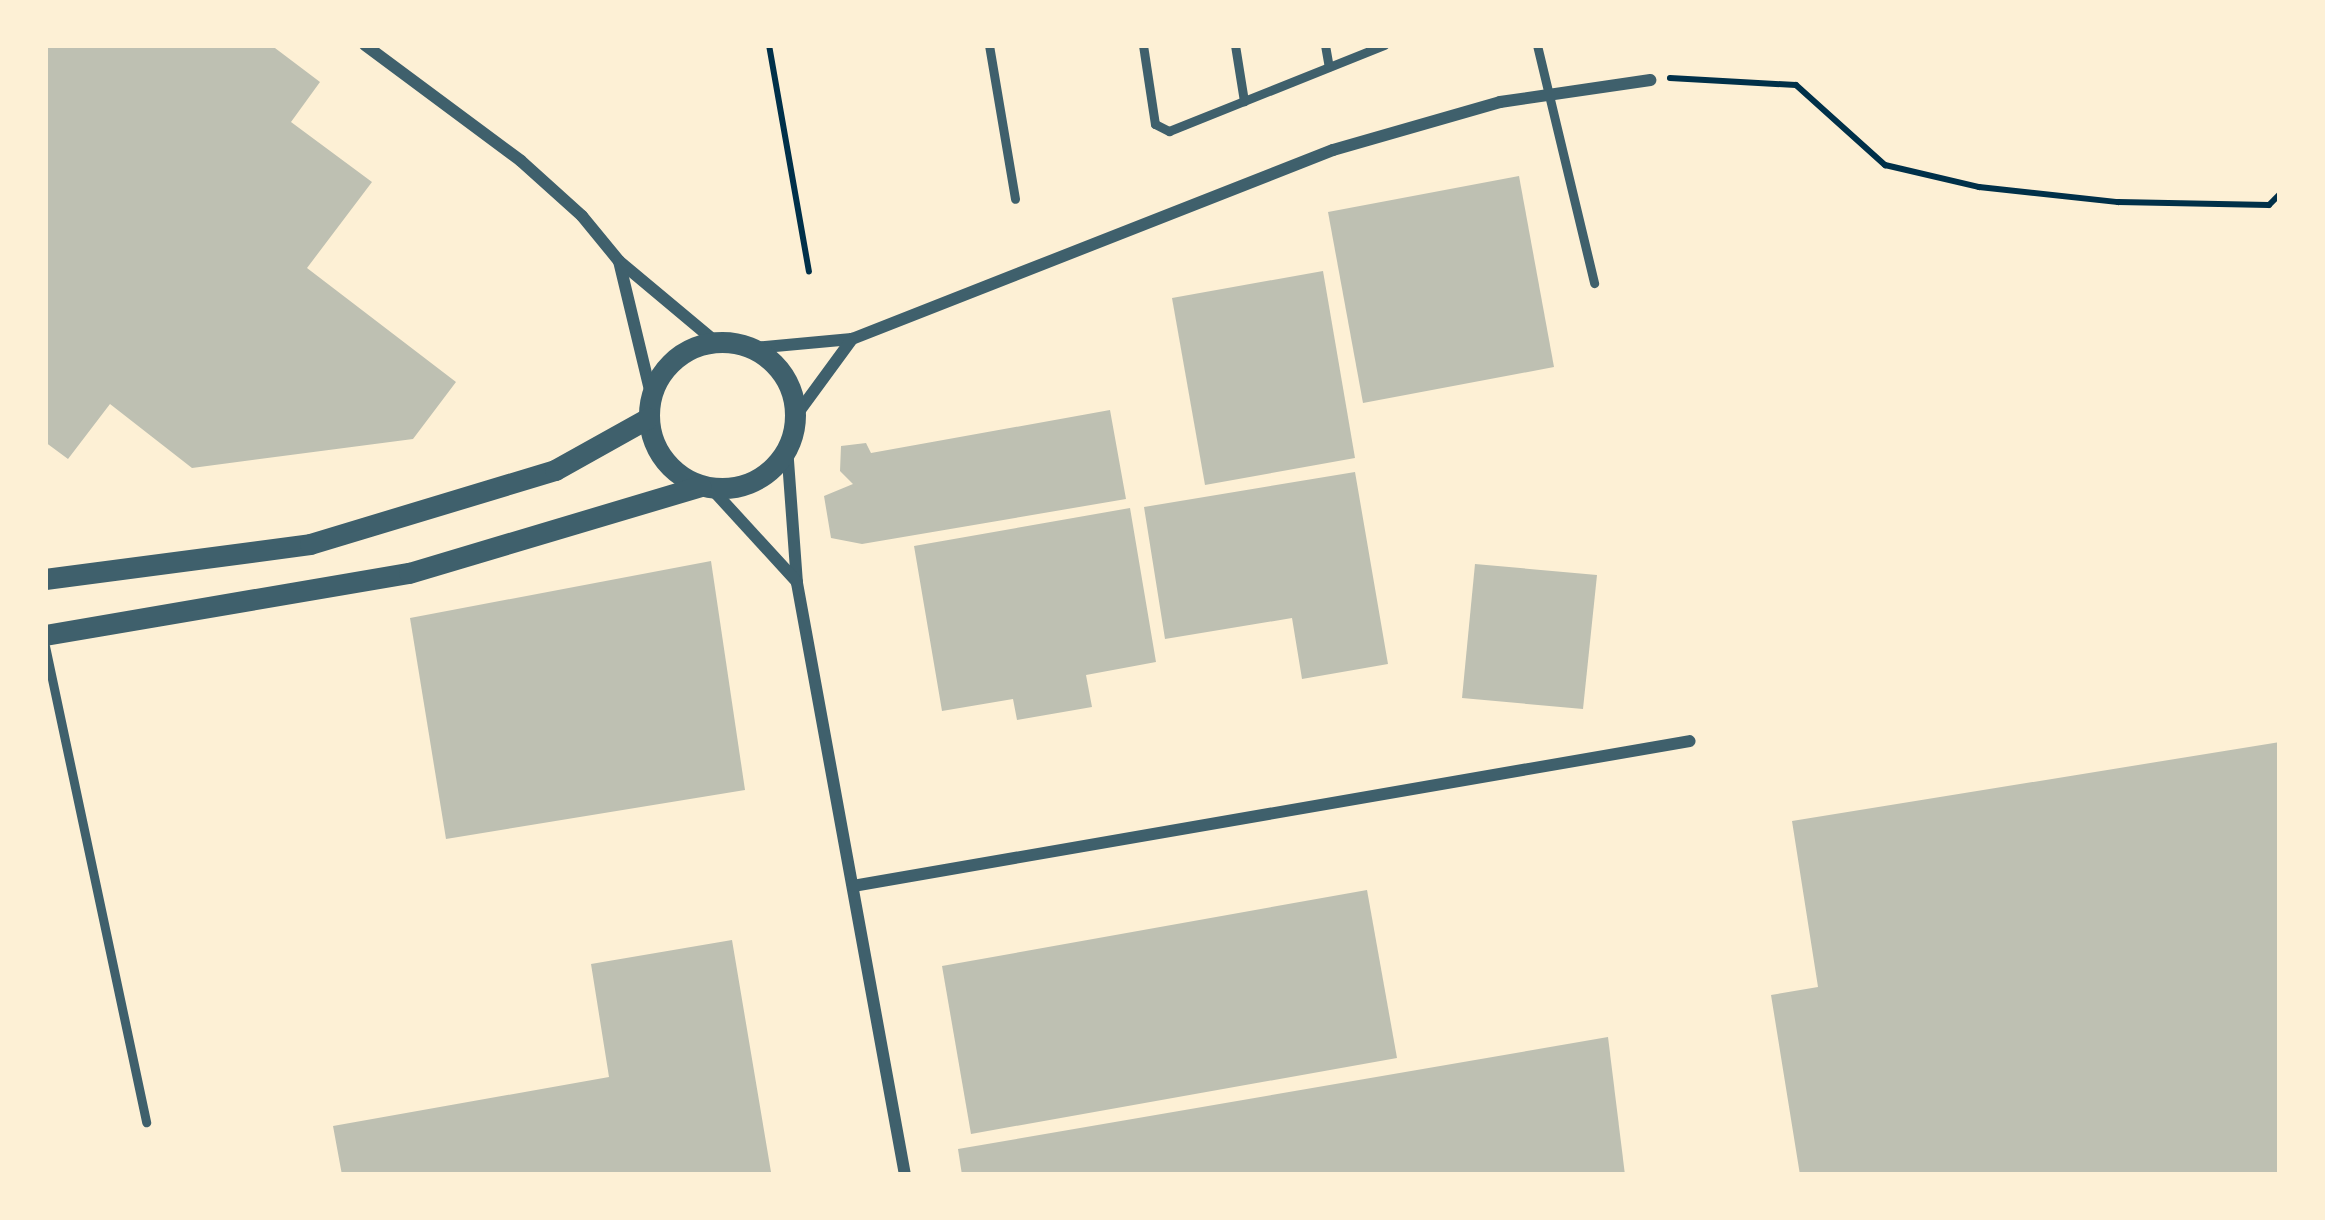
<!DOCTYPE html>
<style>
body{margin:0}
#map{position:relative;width:2325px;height:1220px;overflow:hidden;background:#fdf0d5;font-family:"PT Sans Narrow",sans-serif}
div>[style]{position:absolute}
.building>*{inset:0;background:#bec0b2}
.path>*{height:6px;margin:-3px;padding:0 3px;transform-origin:3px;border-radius:3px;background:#003049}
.service>*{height:9px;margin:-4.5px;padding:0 4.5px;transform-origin:4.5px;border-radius:4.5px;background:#3f606c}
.minor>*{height:12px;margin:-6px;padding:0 6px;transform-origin:6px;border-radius:6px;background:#3f606c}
.tertiary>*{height:21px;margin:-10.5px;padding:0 10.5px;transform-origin:10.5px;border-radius:10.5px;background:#3f606c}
.tertiary>.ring{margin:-10.5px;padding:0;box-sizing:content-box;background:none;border:21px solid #3f606c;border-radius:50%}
span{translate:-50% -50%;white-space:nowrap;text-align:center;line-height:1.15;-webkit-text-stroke:12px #fdf0d5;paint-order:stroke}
.frame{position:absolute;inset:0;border:48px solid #fdf0d5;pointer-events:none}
</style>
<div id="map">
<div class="building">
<div style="clip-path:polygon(45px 45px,271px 45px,320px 82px,291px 122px,372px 182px,307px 268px,456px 382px,413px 439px,192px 468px,110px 404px,68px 459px,45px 442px)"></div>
<div style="clip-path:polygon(1519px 176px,1554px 367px,1363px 403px,1328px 212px)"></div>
<div style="clip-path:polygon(1323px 271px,1355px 458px,1205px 485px,1172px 298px)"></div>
<div style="clip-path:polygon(1110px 410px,1126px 499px,862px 544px,831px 538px,824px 496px,853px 484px,840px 471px,841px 446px,866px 443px,871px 453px)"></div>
<div style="clip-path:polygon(1355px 472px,1388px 664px,1302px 679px,1292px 618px,1165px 639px,1144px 507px)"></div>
<div style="clip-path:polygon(1130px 508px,1156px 662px,1086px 675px,1092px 707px,1017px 720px,1013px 699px,942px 711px,914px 546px)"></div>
<div style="clip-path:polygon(711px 561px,745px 790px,446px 839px,410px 618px)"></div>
<div style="clip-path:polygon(1475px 564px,1597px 575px,1583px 709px,1462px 698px)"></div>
<div style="clip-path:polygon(2280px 742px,2280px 1175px,1800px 1175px,1771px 995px,1818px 987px,1792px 821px)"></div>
<div style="clip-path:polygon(1367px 890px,1397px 1058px,971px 1134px,942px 966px)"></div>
<div style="clip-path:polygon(732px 940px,771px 1172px,342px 1175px,333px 1126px,609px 1077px,591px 964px)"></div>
<div style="clip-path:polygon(1608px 1037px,1625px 1175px,962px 1175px,958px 1149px)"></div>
</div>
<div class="path">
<div style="left:769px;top:45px;width:230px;rotate:80deg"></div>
<div style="left:1670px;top:78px;width:126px;rotate:3.2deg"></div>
<div style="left:1796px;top:85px;width:120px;rotate:42deg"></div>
<div style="left:1885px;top:165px;width:97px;rotate:13.2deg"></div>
<div style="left:1979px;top:187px;width:140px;rotate:6.2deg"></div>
<div style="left:2118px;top:202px;width:151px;rotate:1.1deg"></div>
<div style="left:2269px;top:205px;width:16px;rotate:-45deg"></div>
</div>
<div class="service">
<div style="left:989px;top:45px;width:156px;rotate:80.4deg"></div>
<div style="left:1143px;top:45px;width:80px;rotate:81.4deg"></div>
<div style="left:1155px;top:124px;width:16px;rotate:27deg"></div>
<div style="left:1169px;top:131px;width:232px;rotate:-21.8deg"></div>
<div style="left:1235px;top:45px;width:57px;rotate:80.9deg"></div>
<div style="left:1325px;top:45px;width:22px;rotate:80deg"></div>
<div style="left:1537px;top:45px;width:245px;rotate:76.5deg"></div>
<div style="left:45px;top:646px;width:487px;rotate:78deg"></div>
</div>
<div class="minor">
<div style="left:365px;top:45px;width:194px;rotate:36.6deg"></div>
<div style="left:521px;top:161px;width:82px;rotate:42deg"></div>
<div style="left:582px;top:216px;width:58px;rotate:50.6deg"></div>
<div style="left:619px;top:261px;width:128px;rotate:39.9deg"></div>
<div style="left:619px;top:261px;width:137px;rotate:76.5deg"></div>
<div style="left:753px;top:348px;width:99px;rotate:-5.2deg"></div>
<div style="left:852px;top:339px;width:517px;rotate:-21.45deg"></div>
<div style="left:1333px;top:150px;width:174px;rotate:-16deg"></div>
<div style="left:1500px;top:102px;width:152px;rotate:-8.3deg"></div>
<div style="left:795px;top:417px;width:97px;rotate:-53.8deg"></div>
<div style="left:787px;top:447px;width:136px;rotate:85.8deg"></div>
<div style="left:797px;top:583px;width:602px;rotate:79.66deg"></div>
<div style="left:711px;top:488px;width:127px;rotate:47.5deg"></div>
<div style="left:853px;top:886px;width:849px;rotate:-9.83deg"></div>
</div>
<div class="tertiary">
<div class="ring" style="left:649px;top:342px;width:125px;height:125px"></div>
<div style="left:45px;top:579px;width:267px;rotate:-7.5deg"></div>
<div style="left:310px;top:544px;width:256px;rotate:-16.8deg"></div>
<div style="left:555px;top:470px;width:107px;rotate:-29.2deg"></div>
<div style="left:45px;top:635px;width:369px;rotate:-9.7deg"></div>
<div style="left:409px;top:573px;width:304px;rotate:-16.6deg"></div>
</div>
<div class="frame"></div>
</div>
